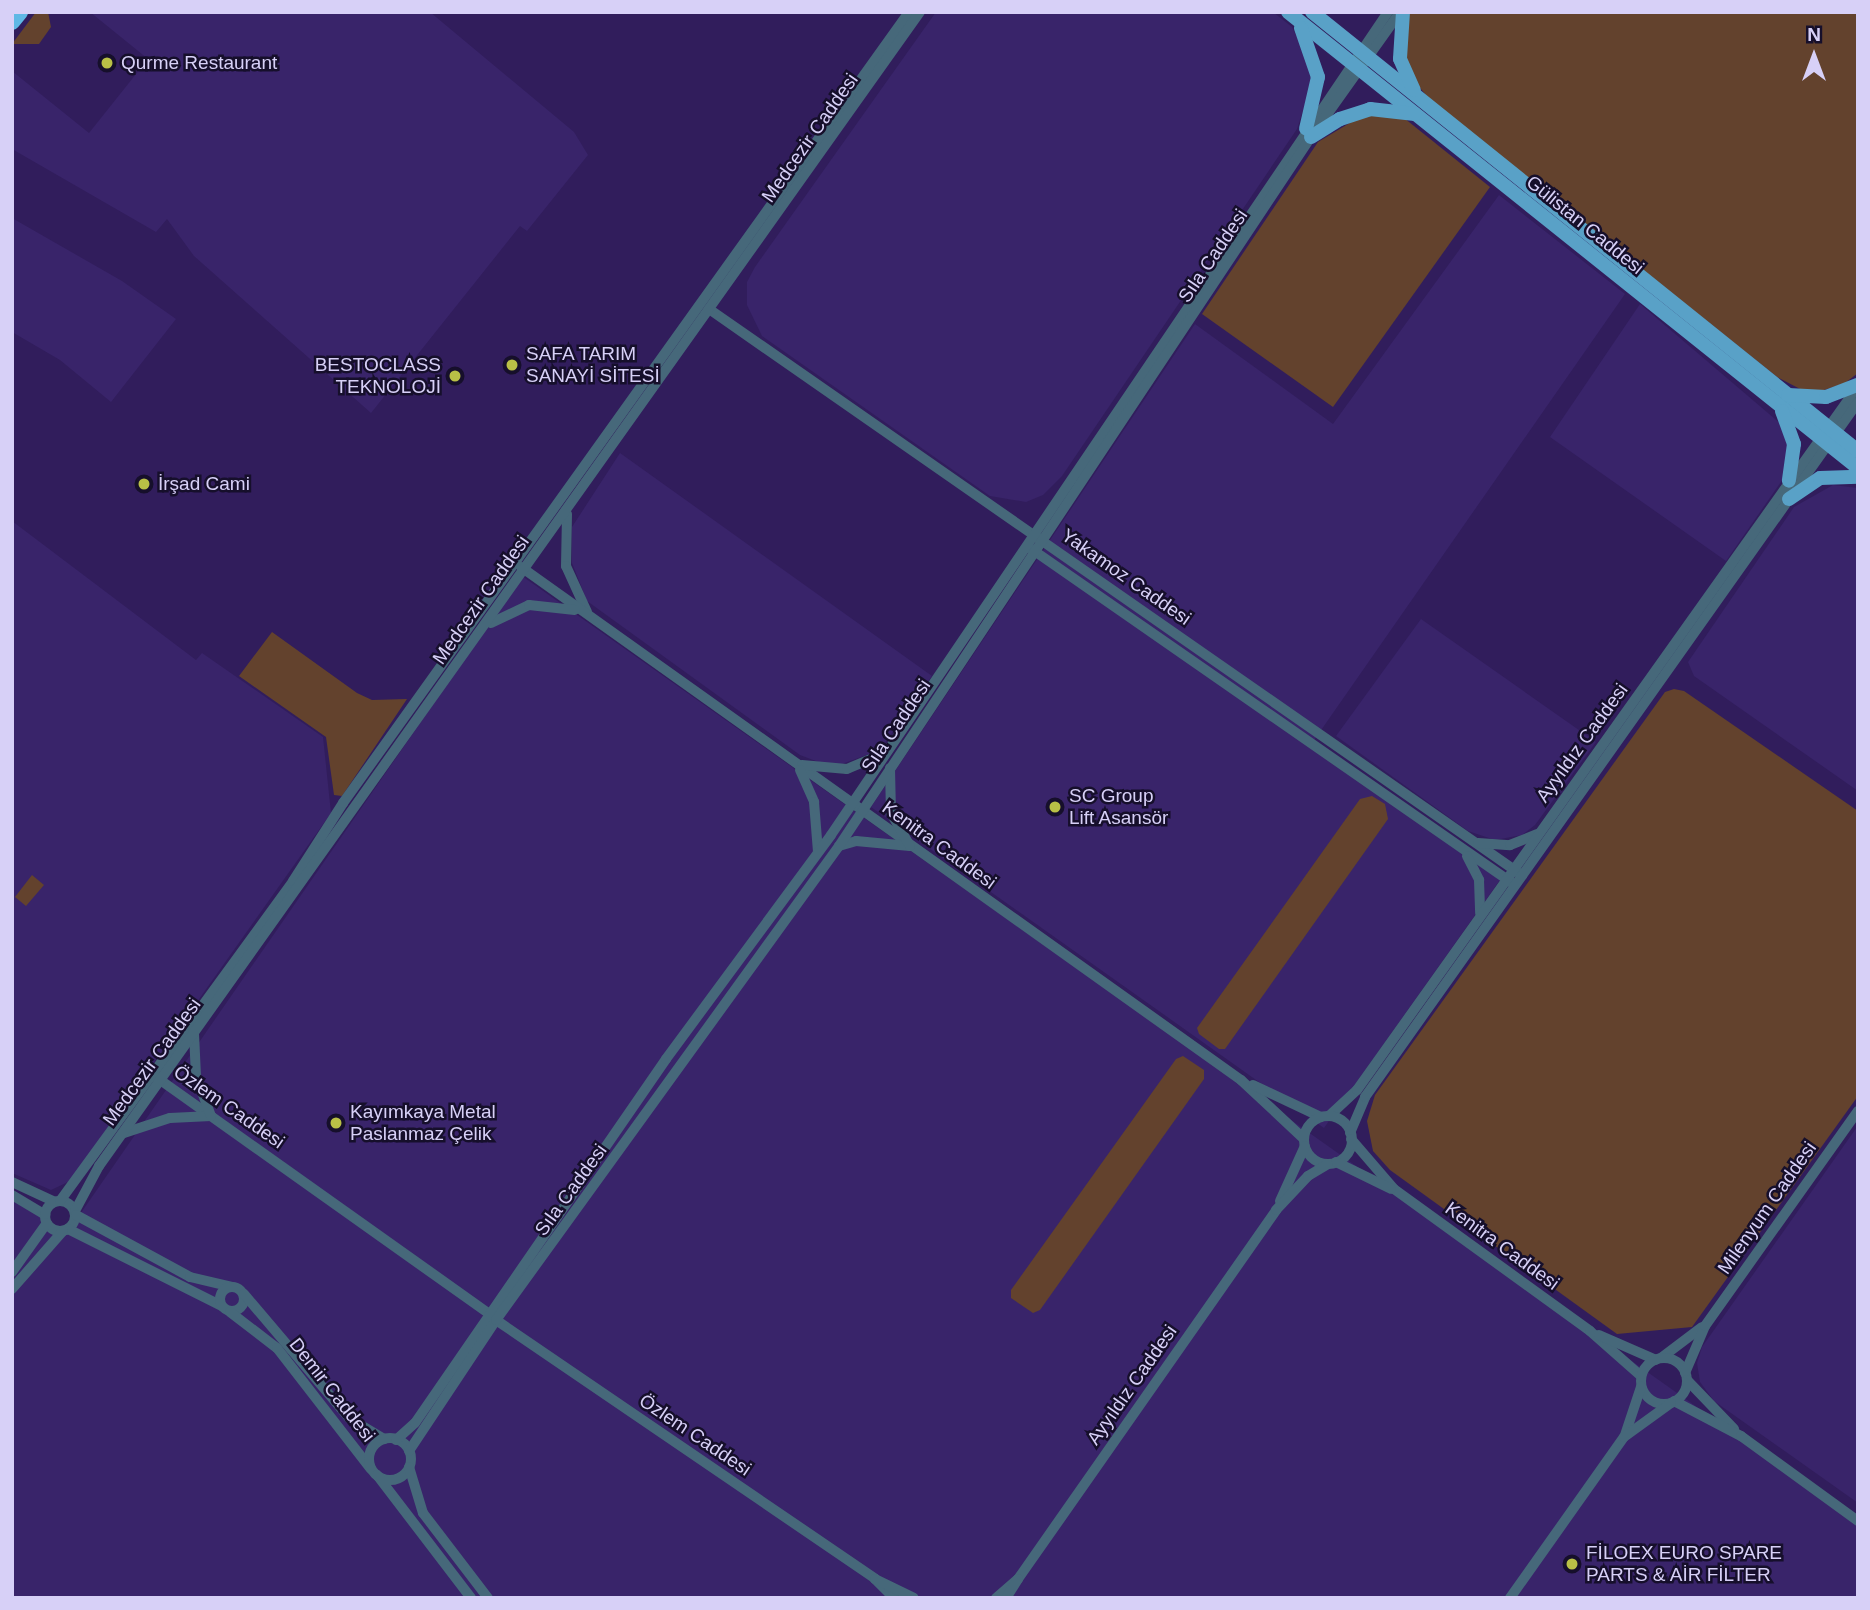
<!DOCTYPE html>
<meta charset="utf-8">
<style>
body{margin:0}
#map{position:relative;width:1870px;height:1610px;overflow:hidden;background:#311d5c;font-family:Helvetica,sans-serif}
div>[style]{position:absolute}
.built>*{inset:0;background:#39246a}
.green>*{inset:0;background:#63422d}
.minor>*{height:10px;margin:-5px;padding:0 5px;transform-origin:5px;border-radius:5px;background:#46687a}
.minor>.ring{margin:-5px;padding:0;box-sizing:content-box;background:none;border:10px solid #46687a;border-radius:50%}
.major>*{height:14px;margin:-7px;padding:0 7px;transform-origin:7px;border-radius:7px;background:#59a1c7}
.highway>*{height:16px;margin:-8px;padding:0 8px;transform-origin:8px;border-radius:8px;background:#5fb8e5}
.dots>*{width:19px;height:19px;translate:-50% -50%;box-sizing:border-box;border:4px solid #160f2b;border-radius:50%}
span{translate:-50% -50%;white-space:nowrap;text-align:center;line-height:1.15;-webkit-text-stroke:5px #160f2b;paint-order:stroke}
.poi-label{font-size:19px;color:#d7d0f7}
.left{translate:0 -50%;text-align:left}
.right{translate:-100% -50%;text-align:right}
.street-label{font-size:19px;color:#d7d0f7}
.frame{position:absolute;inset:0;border:14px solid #d7d0f7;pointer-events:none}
.north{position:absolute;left:1779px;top:21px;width:70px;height:70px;-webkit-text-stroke:5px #160f2b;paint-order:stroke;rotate:0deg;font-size:19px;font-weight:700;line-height:28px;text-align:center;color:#d7d0f7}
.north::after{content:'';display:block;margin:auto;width:24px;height:32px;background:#d7d0f7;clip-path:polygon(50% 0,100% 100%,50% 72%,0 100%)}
</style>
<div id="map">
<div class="built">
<div style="clip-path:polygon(90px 12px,430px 12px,574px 132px,588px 155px,527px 231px,520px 226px,371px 413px,194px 256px,167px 219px,156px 232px,12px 149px,12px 71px,89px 133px,148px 59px)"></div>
<div style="clip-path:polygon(936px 12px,1273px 12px,1292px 27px,1309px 62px,1312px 83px,1297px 129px,1062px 476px,1043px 495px,1026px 502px,990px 496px,762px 336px,747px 305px,747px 282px,755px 267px)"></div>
<div style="clip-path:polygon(1499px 195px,1625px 294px,1310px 746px,1500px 880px,1324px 1128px,871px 807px,1195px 324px,1333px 424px)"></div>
<div style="clip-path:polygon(12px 218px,122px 281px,176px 319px,111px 402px,60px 360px,12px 332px)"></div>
<div style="clip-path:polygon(1640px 304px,1782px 425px,1788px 447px,1783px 479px,1726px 561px,1550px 437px)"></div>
<div style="clip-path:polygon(620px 453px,932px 676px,880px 750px,842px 764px,821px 763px,800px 755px,587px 601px,572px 563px,572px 527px)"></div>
<div style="clip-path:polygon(1833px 485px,1858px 488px,1858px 791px,1694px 676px,1688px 662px,1794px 507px)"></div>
<div style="clip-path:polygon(12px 521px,196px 660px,202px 653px,323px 737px,331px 813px,70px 1181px,51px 1190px,12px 1173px)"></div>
<div style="clip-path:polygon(522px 576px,1858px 1521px,1858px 1598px,12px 1598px,12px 1200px,67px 1233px)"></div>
<div style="clip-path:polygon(1421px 619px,1596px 742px,1535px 825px,1522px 835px,1495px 840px,1468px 831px,1336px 736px)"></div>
<div style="clip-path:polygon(1857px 1127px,1858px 1128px,1858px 1503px,1714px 1401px,1700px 1382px,1697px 1363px,1702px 1347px)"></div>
</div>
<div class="green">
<div style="clip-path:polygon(36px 12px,48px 12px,51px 27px,39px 44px,12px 44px)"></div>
<div style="clip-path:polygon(1408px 12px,1858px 12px,1858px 373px,1845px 383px,1824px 390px,1804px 391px,1777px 377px,1430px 100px,1416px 83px,1405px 56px)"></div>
<div style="clip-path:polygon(1363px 115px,1404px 118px,1490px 187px,1333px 407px,1202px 314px,1318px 142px)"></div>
<div style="clip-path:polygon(272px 632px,357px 693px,372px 700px,407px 699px,342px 796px,334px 795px,326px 737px,239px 676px)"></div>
<div style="clip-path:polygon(1674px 689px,1684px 691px,1858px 811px,1858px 1096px,1692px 1327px,1617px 1334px,1390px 1170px,1373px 1151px,1367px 1121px,1375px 1095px,1665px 692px)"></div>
<div style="clip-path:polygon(1372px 796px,1385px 804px,1388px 819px,1225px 1049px,1219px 1049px,1199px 1034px,1197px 1028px,1360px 799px)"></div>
<div style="clip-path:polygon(32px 875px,44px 885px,26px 906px,15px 897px)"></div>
<div style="clip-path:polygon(1183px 1056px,1204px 1070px,1204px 1079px,1040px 1310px,1033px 1313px,1011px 1298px,1011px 1290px,1176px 1059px)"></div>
</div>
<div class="minor">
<div style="left:709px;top:309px;width:991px;rotate:34.85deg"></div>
<div style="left:567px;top:514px;width:52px;rotate:91.1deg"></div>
<div style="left:566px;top:566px;width:51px;rotate:65.5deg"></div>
<div style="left:1030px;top:548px;width:586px;rotate:34.78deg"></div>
<div style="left:521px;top:567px;width:884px;rotate:35.47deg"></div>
<div style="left:1241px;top:1080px;width:86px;rotate:43.1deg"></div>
<div style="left:491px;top:623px;width:42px;rotate:-25.3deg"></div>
<div style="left:529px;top:605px;width:46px;rotate:6.2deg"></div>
<div style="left:802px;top:765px;width:45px;rotate:5.1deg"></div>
<div style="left:847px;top:769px;width:39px;rotate:-23deg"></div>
<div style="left:800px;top:770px;width:35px;rotate:66deg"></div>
<div style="left:814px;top:802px;width:50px;rotate:85.4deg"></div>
<div style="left:1478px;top:843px;width:32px;rotate:4deg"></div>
<div style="left:1510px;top:845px;width:29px;rotate:-22deg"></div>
<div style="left:839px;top:846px;width:18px;rotate:-16deg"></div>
<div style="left:856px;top:841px;width:54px;rotate:5.3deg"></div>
<div style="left:910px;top:846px;width:38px;rotate:-120deg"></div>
<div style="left:891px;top:813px;width:45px;rotate:-91.3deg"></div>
<div style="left:1467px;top:856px;width:27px;rotate:63deg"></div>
<div style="left:1479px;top:880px;width:33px;rotate:88deg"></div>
<div style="left:156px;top:1077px;width:410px;rotate:35.4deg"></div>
<div style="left:1253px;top:1085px;width:75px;rotate:25.2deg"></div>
<div style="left:1329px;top:1116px;width:38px;rotate:-43deg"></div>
<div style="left:1357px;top:1090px;width:864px;rotate:-54.56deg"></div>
<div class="ring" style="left:1304px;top:1116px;width:38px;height:38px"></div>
<div style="left:124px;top:1133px;width:48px;rotate:-18.1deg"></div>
<div style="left:170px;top:1118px;width:41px;rotate:-2.8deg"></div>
<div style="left:211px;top:1116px;width:43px;rotate:-110.6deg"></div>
<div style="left:196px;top:1076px;width:43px;rotate:-92.7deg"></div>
<div style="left:1350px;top:1133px;width:39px;rotate:-67deg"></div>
<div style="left:1365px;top:1097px;width:852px;rotate:-54.65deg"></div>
<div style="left:1351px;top:1139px;width:66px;rotate:49.3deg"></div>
<div style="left:1394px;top:1189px;width:242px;rotate:35.9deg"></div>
<div style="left:1590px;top:1331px;width:68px;rotate:41.4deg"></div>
<div style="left:1336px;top:1162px;width:61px;rotate:26.1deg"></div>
<div style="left:12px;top:1182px;width:47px;rotate:24.9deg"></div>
<div style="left:12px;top:1195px;width:39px;rotate:31deg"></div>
<div class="ring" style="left:45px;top:1201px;width:20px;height:20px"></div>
<div style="left:60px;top:1201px;width:396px;rotate:-53.9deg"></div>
<div style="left:293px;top:881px;width:93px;rotate:-57.3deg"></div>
<div style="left:343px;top:803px;width:973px;rotate:-54.41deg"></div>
<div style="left:1280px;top:1201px;width:60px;rotate:-65.6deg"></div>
<div style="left:75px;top:1211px;width:51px;rotate:-61.9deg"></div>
<div style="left:99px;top:1166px;width:1416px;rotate:-54.57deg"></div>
<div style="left:76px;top:1215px;width:130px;rotate:28.5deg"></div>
<div style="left:190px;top:1277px;width:43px;rotate:13.4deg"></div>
<div style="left:68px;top:1229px;width:172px;rotate:26.6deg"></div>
<div style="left:12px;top:1272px;width:60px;rotate:-54.5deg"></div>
<div class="ring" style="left:220px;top:1287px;width:14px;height:14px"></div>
<div style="left:12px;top:1289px;width:77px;rotate:-48.7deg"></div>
<div style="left:244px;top:1294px;width:162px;rotate:49.7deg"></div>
<div style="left:349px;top:1418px;width:41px;rotate:31deg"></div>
<div style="left:230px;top:1312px;width:59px;rotate:37.5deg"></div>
<div style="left:277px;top:1348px;width:153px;rotate:52.2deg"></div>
<div style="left:496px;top:1320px;width:459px;rotate:34.3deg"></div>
<div style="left:1599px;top:1335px;width:62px;rotate:23.7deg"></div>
<div style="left:1661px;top:1358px;width:51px;rotate:-37.1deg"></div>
<div class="ring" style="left:1641px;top:1358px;width:36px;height:36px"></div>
<div style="left:1685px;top:1373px;width:51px;rotate:-66.9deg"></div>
<div style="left:1705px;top:1326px;width:264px;rotate:-54.6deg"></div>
<div style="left:1687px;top:1380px;width:68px;rotate:46.2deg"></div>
<div style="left:1674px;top:1401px;width:76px;rotate:27.6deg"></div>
<div style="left:1741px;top:1436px;width:145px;rotate:36deg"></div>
<div style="left:1625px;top:1435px;width:51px;rotate:-71.6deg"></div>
<div class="ring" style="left:369px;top:1438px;width:32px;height:32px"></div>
<div style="left:396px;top:1440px;width:25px;rotate:-42deg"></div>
<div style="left:415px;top:1423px;width:442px;rotate:-55.4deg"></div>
<div style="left:666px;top:1059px;width:278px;rotate:-53.6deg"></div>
<div style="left:831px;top:835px;width:994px;rotate:-55.91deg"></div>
<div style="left:409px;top:1451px;width:157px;rotate:-56.4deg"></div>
<div style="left:496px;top:1320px;width:585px;rotate:-54.11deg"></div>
<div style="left:839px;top:846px;width:852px;rotate:-56.35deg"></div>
<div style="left:1311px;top:137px;width:153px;rotate:-54.5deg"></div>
<div style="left:409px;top:1467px;width:48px;rotate:73.1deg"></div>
<div style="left:423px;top:1513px;width:107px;rotate:52.6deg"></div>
<div style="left:377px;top:1475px;width:155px;rotate:52.6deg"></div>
<div style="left:1018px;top:1579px;width:450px;rotate:-55deg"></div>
<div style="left:1276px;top:1210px;width:47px;rotate:-46.7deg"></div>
<div style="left:1308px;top:1176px;width:23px;rotate:-31deg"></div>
<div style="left:894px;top:1598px;width:27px;rotate:-135deg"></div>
<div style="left:875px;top:1579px;width:43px;rotate:26deg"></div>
<div style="left:996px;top:1598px;width:29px;rotate:-41deg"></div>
<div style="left:1018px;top:1579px;width:22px;rotate:122deg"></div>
<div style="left:1510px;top:1598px;width:197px;rotate:-54.7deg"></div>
<div style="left:1624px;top:1437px;width:58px;rotate:-35.9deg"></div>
</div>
<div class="major">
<div style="left:1288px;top:12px;width:730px;rotate:38.66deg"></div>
<div style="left:1312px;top:12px;width:701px;rotate:38.8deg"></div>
<div style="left:1403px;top:12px;width:47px;rotate:93.7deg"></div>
<div style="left:1400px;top:59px;width:34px;rotate:66deg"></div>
<div style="left:1301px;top:28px;width:52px;rotate:70.9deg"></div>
<div style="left:1318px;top:77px;width:53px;rotate:103deg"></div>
<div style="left:1311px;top:137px;width:34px;rotate:-32deg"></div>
<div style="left:1340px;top:119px;width:32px;rotate:-18deg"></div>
<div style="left:1370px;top:109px;width:45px;rotate:6.3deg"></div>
<div style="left:1788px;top:395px;width:38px;rotate:3deg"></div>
<div style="left:1826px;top:397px;width:34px;rotate:-21deg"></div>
<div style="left:1782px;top:411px;width:35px;rotate:70deg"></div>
<div style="left:1794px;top:444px;width:37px;rotate:98deg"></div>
<div style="left:1789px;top:499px;width:37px;rotate:-34deg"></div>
<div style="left:1820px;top:478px;width:38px;rotate:-2deg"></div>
</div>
<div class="highway">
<div style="left:12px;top:22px;width:13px;rotate:-51deg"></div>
</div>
<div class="dots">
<div style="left:107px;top:63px;background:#b9c046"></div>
<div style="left:512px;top:365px;background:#b9c046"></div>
<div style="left:455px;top:376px;background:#b9c046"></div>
<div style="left:144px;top:484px;background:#b9c046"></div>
<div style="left:1055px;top:807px;background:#b9c046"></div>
<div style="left:336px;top:1123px;background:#b9c046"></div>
<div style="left:1572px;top:1564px;background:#b9c046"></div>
</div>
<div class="poi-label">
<span class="left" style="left:121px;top:63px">Qurme Restaurant</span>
<span class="left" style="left:526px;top:365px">SAFA TARIM<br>SANAYİ SİTESİ</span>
<span class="right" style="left:441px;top:376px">BESTOCLASS<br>TEKNOLOJİ</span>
<span class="left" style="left:158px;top:484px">İrşad Cami</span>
<span class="left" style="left:1069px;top:807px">SC Group<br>Lift Asansör</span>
<span class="left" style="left:350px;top:1123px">Kayımkaya Metal<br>Paslanmaz Çelik</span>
<span class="left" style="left:1586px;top:1564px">FİLOEX EURO SPARE<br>PARTS &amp; AİR FİLTER</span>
</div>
<div class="street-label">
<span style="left:810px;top:138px;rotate:-55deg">Medcezir Caddesi</span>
<span style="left:1585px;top:225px;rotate:39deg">Gülistan Caddesi</span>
<span style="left:1213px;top:256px;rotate:-56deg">Sıla Caddesi</span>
<span style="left:1126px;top:577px;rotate:35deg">Yakamoz Caddesi</span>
<span style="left:481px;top:600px;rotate:-55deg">Medcezir Caddesi</span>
<span style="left:896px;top:726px;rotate:-56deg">Sıla Caddesi</span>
<span style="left:1582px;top:743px;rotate:-54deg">Ayyıldız Caddesi</span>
<span style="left:939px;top:845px;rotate:36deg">Kenitra Caddesi</span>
<span style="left:152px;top:1062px;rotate:-54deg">Medcezir Caddesi</span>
<span style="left:229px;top:1107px;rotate:35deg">Özlem Caddesi</span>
<span style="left:571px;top:1190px;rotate:-54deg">Sıla Caddesi</span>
<span style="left:1767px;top:1208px;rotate:-55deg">Milenyum Caddesi</span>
<span style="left:1502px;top:1246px;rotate:36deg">Kenitra Caddesi</span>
<span style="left:1132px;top:1385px;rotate:-55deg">Ayyıldız Caddesi</span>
<span style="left:332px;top:1390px;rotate:52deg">Demir Caddesi</span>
<span style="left:695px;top:1435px;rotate:34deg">Özlem Caddesi</span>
</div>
<div class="frame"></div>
<div class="north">N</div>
</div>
